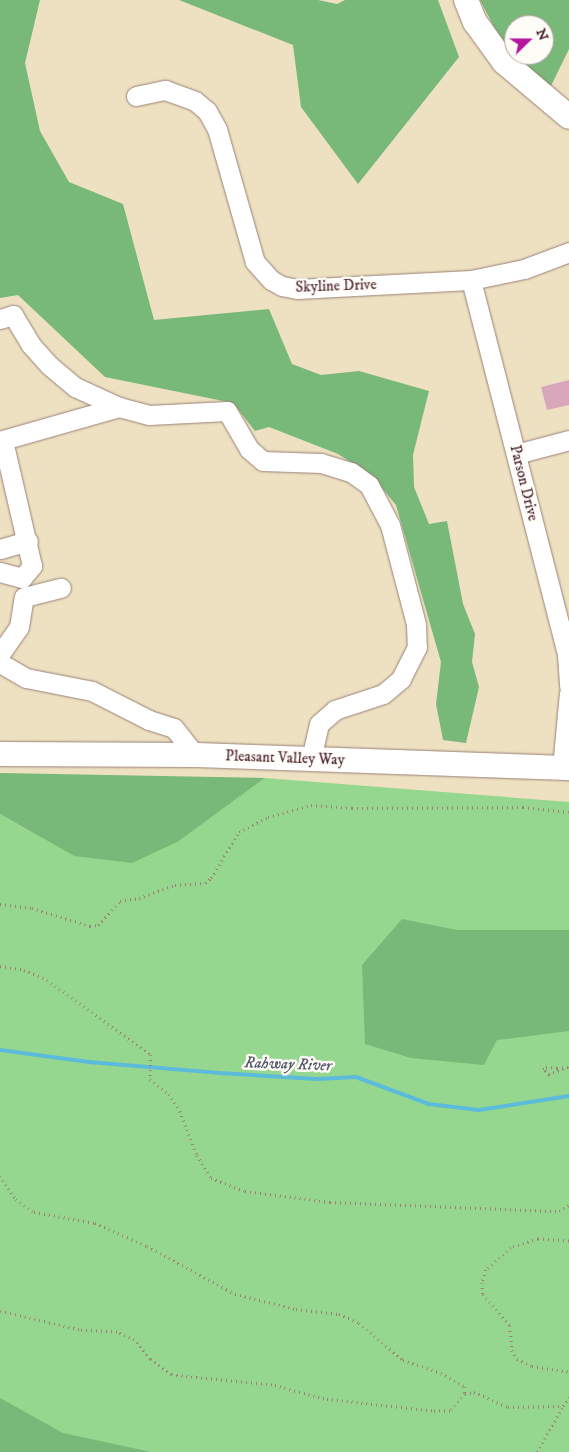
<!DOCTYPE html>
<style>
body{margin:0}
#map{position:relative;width:569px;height:1452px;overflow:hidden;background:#ede1c2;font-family:"IM FELL DW Pica",serif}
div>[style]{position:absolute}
.green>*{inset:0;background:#95d78e}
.forest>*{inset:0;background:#78b879}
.stream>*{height:4px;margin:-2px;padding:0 2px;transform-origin:2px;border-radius:2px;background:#5cbbda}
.building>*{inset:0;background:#d9a7ba}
.path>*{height:2.5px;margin-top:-1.25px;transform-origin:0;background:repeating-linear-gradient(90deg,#9c8076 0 1px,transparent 0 5px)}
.roads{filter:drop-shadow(0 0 1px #9c8076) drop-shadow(0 0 1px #9c8076)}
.minor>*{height:19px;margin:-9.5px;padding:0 9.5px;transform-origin:9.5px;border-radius:9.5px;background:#fff}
.major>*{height:24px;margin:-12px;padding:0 12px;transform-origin:12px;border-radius:12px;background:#fff}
span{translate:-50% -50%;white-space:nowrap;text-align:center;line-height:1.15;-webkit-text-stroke:5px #fdfcf7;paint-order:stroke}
.street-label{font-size:15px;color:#4a1f2b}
.water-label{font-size:16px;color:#505668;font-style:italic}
.north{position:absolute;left:504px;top:15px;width:50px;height:50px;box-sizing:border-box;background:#fdfcf7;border:1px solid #b5a4a5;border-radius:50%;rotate:68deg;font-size:14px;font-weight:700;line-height:20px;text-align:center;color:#4a1f2b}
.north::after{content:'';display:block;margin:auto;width:18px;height:22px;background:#b5179e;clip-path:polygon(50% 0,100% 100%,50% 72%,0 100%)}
</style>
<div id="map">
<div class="green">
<div style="clip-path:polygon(265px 778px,569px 802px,569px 1452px,0 1452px,0 814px,74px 856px,179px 841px)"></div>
</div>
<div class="forest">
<div style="clip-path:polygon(0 0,40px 0,25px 63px,40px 131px,69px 182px,123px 204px,154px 320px,269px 309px,292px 364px,321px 375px,359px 371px,429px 391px,413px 455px,414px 487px,429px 524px,447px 521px,463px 604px,475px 634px,472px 662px,479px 687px,466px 743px,443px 740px,436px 704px,441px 662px,396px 505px,371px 475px,338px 454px,269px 427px,255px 431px,233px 403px,105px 377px,18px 295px,0 298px)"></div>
<div style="clip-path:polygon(179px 0,318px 0,337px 4px,345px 0,438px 0,459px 57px,358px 184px,301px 107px,293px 45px)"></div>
<div style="clip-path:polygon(480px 0,569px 0,569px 49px,550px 88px,515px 55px,544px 55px,544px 25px,514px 25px,514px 54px,503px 44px)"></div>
<div style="clip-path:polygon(0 773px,265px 778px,179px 841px,132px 863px,74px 856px,0 814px)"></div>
<div style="clip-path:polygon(402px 919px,457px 930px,569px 930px,569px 1031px,497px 1040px,484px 1065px,411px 1058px,365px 1044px,362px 965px)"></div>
<div style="clip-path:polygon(0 1398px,63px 1433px,151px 1452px,0 1452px)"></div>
</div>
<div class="stream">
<div style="left:0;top:1050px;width:90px;rotate:7.7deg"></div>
<div style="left:89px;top:1062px;width:130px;rotate:4.8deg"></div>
<div style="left:219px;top:1073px;width:98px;rotate:3.5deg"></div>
<div style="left:317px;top:1079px;width:39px;rotate:-3deg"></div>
<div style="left:356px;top:1077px;width:78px;rotate:20.3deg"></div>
<div style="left:429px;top:1104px;width:50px;rotate:6.8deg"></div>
<div style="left:479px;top:1110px;width:91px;rotate:-8.8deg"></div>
</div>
<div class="building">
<div style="clip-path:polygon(569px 380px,569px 405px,547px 410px,541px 387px)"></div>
</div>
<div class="path">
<div style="left:0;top:904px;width:32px;rotate:7deg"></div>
<div style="left:32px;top:908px;width:61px;rotate:17.2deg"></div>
<div style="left:90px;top:926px;width:8px;rotate:-7deg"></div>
<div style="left:98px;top:925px;width:33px;rotate:-47deg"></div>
<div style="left:120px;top:901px;width:19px;rotate:-9deg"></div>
<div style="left:139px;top:898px;width:38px;rotate:-20deg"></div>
<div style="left:175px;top:885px;width:30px;rotate:-4deg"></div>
<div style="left:205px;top:883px;width:8px;rotate:-40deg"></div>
<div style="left:211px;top:878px;width:54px;rotate:-58.7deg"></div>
<div style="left:239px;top:832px;width:33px;rotate:-27deg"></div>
<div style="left:268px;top:817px;width:45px;rotate:-15.6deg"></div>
<div style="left:311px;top:805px;width:41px;rotate:4.2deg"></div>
<div style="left:352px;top:808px;width:171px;rotate:-0.3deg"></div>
<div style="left:523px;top:807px;width:46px;rotate:6.2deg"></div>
<div style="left:0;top:966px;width:24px;rotate:9deg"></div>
<div style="left:24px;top:970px;width:25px;rotate:23deg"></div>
<div style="left:47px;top:980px;width:128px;rotate:35.8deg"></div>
<div style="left:151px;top:1055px;width:24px;rotate:92deg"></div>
<div style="left:150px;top:1079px;width:24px;rotate:38deg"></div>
<div style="left:169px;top:1094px;width:20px;rotate:57deg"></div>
<div style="left:180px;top:1111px;width:47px;rotate:68.9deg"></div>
<div style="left:197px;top:1155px;width:27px;rotate:59deg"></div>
<div style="left:211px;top:1178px;width:36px;rotate:21deg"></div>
<div style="left:245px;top:1191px;width:86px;rotate:7.4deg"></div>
<div style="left:330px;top:1202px;width:229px;rotate:2.3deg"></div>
<div style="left:559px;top:1211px;width:12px;rotate:-31deg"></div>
<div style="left:568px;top:1067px;width:21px;rotate:157deg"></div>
<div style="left:549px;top:1075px;width:8px;rotate:-135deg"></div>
<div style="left:543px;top:1069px;width:4px;rotate:-34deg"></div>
<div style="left:546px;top:1067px;width:11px;rotate:5deg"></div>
<div style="left:557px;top:1068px;width:11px;rotate:-5deg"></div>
<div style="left:568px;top:1067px;width:1px;rotate:45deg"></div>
<div style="left:0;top:1176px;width:28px;rotate:55deg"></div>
<div style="left:16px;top:1199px;width:22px;rotate:36deg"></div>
<div style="left:34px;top:1212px;width:62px;rotate:10.2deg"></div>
<div style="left:95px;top:1223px;width:57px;rotate:23.9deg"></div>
<div style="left:147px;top:1246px;width:100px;rotate:28.6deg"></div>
<div style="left:235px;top:1294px;width:63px;rotate:13.8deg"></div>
<div style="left:296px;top:1309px;width:43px;rotate:6.6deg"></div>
<div style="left:339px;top:1314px;width:22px;rotate:24deg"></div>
<div style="left:359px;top:1323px;width:57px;rotate:40.1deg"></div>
<div style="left:403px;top:1360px;width:40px;rotate:18.9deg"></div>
<div style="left:441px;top:1373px;width:28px;rotate:30deg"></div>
<div style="left:465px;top:1387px;width:7px;rotate:90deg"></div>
<div style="left:465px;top:1394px;width:23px;rotate:131deg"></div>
<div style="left:450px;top:1411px;width:18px;rotate:180deg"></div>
<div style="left:432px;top:1411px;width:109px;rotate:-173.7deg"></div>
<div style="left:324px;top:1399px;width:54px;rotate:-164.9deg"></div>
<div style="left:272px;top:1385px;width:101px;rotate:-174.3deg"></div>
<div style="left:171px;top:1375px;width:26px;rotate:-143deg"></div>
<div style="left:150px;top:1359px;width:25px;rotate:-130deg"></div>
<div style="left:134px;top:1340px;width:19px;rotate:-155deg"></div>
<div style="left:117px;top:1332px;width:38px;rotate:-177deg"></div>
<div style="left:79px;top:1330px;width:81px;rotate:-166.5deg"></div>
<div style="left:569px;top:1241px;width:31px;rotate:-176deg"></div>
<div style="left:538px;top:1239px;width:28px;rotate:162deg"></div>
<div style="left:511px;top:1248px;width:33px;rotate:139deg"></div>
<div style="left:486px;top:1270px;width:14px;rotate:107deg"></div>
<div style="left:482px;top:1283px;width:11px;rotate:85deg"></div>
<div style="left:483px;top:1294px;width:42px;rotate:49.8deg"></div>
<div style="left:510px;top:1326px;width:24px;rotate:85deg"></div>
<div style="left:512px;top:1350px;width:10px;rotate:61deg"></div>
<div style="left:517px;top:1359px;width:17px;rotate:25deg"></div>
<div style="left:532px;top:1366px;width:37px;rotate:9deg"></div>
<div style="left:465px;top:1394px;width:9px;rotate:-13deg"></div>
<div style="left:474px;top:1392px;width:37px;rotate:24deg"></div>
<div style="left:508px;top:1407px;width:55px;rotate:-1deg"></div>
<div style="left:563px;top:1406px;width:11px;rotate:-56deg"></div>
<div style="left:537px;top:1452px;width:53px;rotate:-60.5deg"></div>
</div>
<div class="roads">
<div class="minor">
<div style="left:136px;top:96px;width:30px;rotate:-12deg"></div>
<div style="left:165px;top:90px;width:32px;rotate:20deg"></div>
<div style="left:195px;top:101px;width:16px;rotate:40deg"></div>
<div style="left:207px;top:111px;width:21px;rotate:61deg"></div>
<div style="left:217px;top:129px;width:138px;rotate:74.1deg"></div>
<div style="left:255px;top:262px;width:24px;rotate:48deg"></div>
<div style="left:271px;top:280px;width:13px;rotate:29deg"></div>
<div style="left:282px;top:286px;width:15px;rotate:11deg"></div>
<div style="left:297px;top:289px;width:174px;rotate:-3deg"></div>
<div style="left:471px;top:280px;width:54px;rotate:-11.7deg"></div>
<div style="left:524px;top:269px;width:48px;rotate:-20.7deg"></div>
<div style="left:471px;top:280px;width:387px;rotate:75.6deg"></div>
<div style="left:567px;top:655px;width:32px;rotate:86deg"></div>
<div style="left:0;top:319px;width:14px;rotate:-17deg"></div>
<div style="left:13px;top:315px;width:35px;rotate:59deg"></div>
<div style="left:31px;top:345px;width:28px;rotate:48deg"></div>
<div style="left:50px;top:366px;width:33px;rotate:40deg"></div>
<div style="left:75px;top:387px;width:48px;rotate:24.4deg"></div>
<div style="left:119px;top:407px;width:31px;rotate:15deg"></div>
<div style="left:149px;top:415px;width:78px;rotate:-2.9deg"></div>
<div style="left:227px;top:411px;width:44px;rotate:59.9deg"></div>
<div style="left:249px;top:449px;width:18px;rotate:41deg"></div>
<div style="left:263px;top:461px;width:58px;rotate:2deg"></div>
<div style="left:321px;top:463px;width:31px;rotate:17deg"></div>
<div style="left:351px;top:472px;width:22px;rotate:36deg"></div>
<div style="left:369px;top:485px;width:45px;rotate:62.3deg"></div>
<div style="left:390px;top:525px;width:102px;rotate:75.3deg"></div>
<div style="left:416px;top:624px;width:23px;rotate:88deg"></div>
<div style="left:417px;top:647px;width:36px;rotate:117deg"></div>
<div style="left:401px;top:679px;width:23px;rotate:140deg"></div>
<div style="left:383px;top:694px;width:51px;rotate:161.6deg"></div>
<div style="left:335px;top:710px;width:21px;rotate:139deg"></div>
<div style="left:319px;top:724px;width:36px;rotate:103deg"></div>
<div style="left:516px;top:454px;width:55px;rotate:-14.8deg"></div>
<div style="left:0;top:549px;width:29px;rotate:-16deg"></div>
<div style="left:0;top:572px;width:23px;rotate:15deg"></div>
<div style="left:22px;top:578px;width:16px;rotate:-50deg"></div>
<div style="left:32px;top:566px;width:129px;rotate:-103deg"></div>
<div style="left:3px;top:440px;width:121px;rotate:-15.9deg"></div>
<div style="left:0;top:654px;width:33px;rotate:-55deg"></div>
<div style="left:19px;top:627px;width:30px;rotate:-81deg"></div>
<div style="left:24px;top:597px;width:38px;rotate:-14deg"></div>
<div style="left:0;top:663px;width:30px;rotate:30deg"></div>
<div style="left:26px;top:678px;width:67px;rotate:11.1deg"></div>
<div style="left:92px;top:691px;width:64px;rotate:27deg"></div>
<div style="left:149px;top:720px;width:26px;rotate:18deg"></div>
<div style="left:174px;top:728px;width:34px;rotate:52deg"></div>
<div style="left:562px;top:768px;width:75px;rotate:-84.7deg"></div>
</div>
<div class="major">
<div style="left:466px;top:0;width:24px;rotate:68deg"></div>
<div style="left:475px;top:22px;width:49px;rotate:54.1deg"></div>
<div style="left:504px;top:62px;width:85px;rotate:40.2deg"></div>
<div style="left:0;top:754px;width:195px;rotate:0.3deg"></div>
<div style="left:195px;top:755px;width:374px;rotate:2deg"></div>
</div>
</div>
<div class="street-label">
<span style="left:336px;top:286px;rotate:-2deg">Skyline Drive</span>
<span style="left:524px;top:483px;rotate:76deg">Parson Drive</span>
<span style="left:285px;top:758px;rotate:2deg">Pleasant Valley Way</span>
</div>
<div class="water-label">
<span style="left:288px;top:1064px;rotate:2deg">Rahway River</span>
</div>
<div class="north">N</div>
</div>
